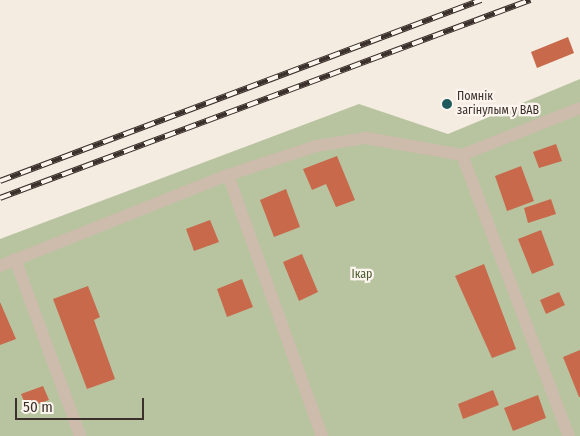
<!DOCTYPE html>
<meta charset="utf-8">
<style>
body{margin:0}
#map{position:relative;width:580px;height:436px;overflow:hidden;background:#f4ebe1;font-family:"Fira Sans Condensed",sans-serif}
div>[style]{position:absolute}
.green>*{inset:0;background:#b8c4a0}
.building>*{inset:0;background:#c8694b}
.minor>*{height:12px;margin:-6px;padding:0 6px;transform-origin:6px;border-radius:6px;background:#cdbbac}
.rail>*{height:5.5px;margin-top:-2.75px;transform-origin:0;background:repeating-linear-gradient(90deg,#fbf5ee 0 11px,#3b302b 0 22px);box-sizing:border-box;border-block:1px solid #3b302b}
.dots>*{width:14px;height:14px;translate:-50% -50%;box-sizing:border-box;border:2px solid #fbf5ee;border-radius:50%}
span{translate:-50% -50%;white-space:nowrap;text-align:center;line-height:1.15;-webkit-text-stroke:4.5px #fbf5ee;paint-order:stroke}
.poi-label{font-size:12px;color:#3b302b}
.left{translate:0 -50%;text-align:left}
.park-label{font-size:12px;color:#4a5a2e}
.scale{position:absolute;left:15px;top:398px;width:129px;height:22px;box-sizing:border-box;border:2px solid #3b302b;border-top:0;padding-left:6px;font-size:15px;line-height:18px;white-space:nowrap;color:#3b302b;-webkit-text-stroke:4px #fbf5ee;paint-order:stroke}
</style>
<div id="map">
<div class="green">
<div style="clip-path:polygon(580px 79px,580px 436px,0 436px,0 239px,359px 104px,448px 134px)"></div>
</div>
<div class="building">
<div style="clip-path:polygon(568px 37px,574px 53px,537px 68px,531px 52px)"></div>
<div style="clip-path:polygon(556px 144px,562px 161px,539px 168px,533px 152px)"></div>
<div style="clip-path:polygon(337px 156px,355px 200px,336px 207px,326px 184px,312px 190px,303px 169px)"></div>
<div style="clip-path:polygon(521px 166px,534px 201px,507px 211px,495px 176px)"></div>
<div style="clip-path:polygon(286px 189px,300px 227px,274px 237px,260px 200px)"></div>
<div style="clip-path:polygon(551px 199px,556px 214px,528px 223px,524px 208px)"></div>
<div style="clip-path:polygon(210px 220px,219px 242px,194px 251px,186px 229px)"></div>
<div style="clip-path:polygon(541px 230px,554px 265px,532px 274px,518px 239px)"></div>
<div style="clip-path:polygon(302px 254px,318px 292px,299px 301px,283px 262px)"></div>
<div style="clip-path:polygon(484px 264px,516px 349px,492px 358px,455px 276px)"></div>
<div style="clip-path:polygon(242px 279px,253px 307px,227px 317px,217px 289px)"></div>
<div style="clip-path:polygon(88px 286px,100px 317px,94px 320px,115px 379px,87px 389px,53px 299px)"></div>
<div style="clip-path:polygon(559px 292px,565px 305px,546px 314px,540px 300px)"></div>
<div style="clip-path:polygon(0 302px,16px 339px,0 345px)"></div>
<div style="clip-path:polygon(580px 350px,580px 397px,579px 397px,563px 357px)"></div>
<div style="clip-path:polygon(43px 386px,49px 400px,27px 408px,21px 394px)"></div>
<div style="clip-path:polygon(493px 390px,499px 405px,463px 419px,458px 404px)"></div>
<div style="clip-path:polygon(538px 395px,546px 418px,513px 431px,504px 408px)"></div>
</div>
<div class="minor">
<div style="left:462px;top:155px;width:301px;rotate:69.2deg"></div>
<div style="left:228px;top:175px;width:277px;rotate:70.2deg"></div>
<div style="left:15px;top:259px;width:189px;rotate:69.8deg"></div>
<div style="left:0;top:266px;width:245px;rotate:-21.8deg"></div>
<div style="left:228px;top:175px;width:93px;rotate:-18.2deg"></div>
<div style="left:316px;top:146px;width:51px;rotate:-9.1deg"></div>
<div style="left:366px;top:138px;width:97px;rotate:10deg"></div>
<div style="left:462px;top:155px;width:127px;rotate:-21.7deg"></div>
</div>
<div class="rail">
<div style="left:0;top:181px;width:514px;rotate:-20.62deg"></div>
<div style="left:0;top:198px;width:566px;rotate:-20.48deg"></div>
</div>
<div class="dots">
<div style="left:447px;top:104px;background:#1f5a5e"></div>
</div>
<div class="poi-label">
<span class="left" style="left:457px;top:104px">Помнік<br>загінулым у ВАВ</span>
</div>
<div class="park-label">
<span style="left:362px;top:275px">Ікар</span>
</div>
<div class="scale">50 m</div>
</div>
